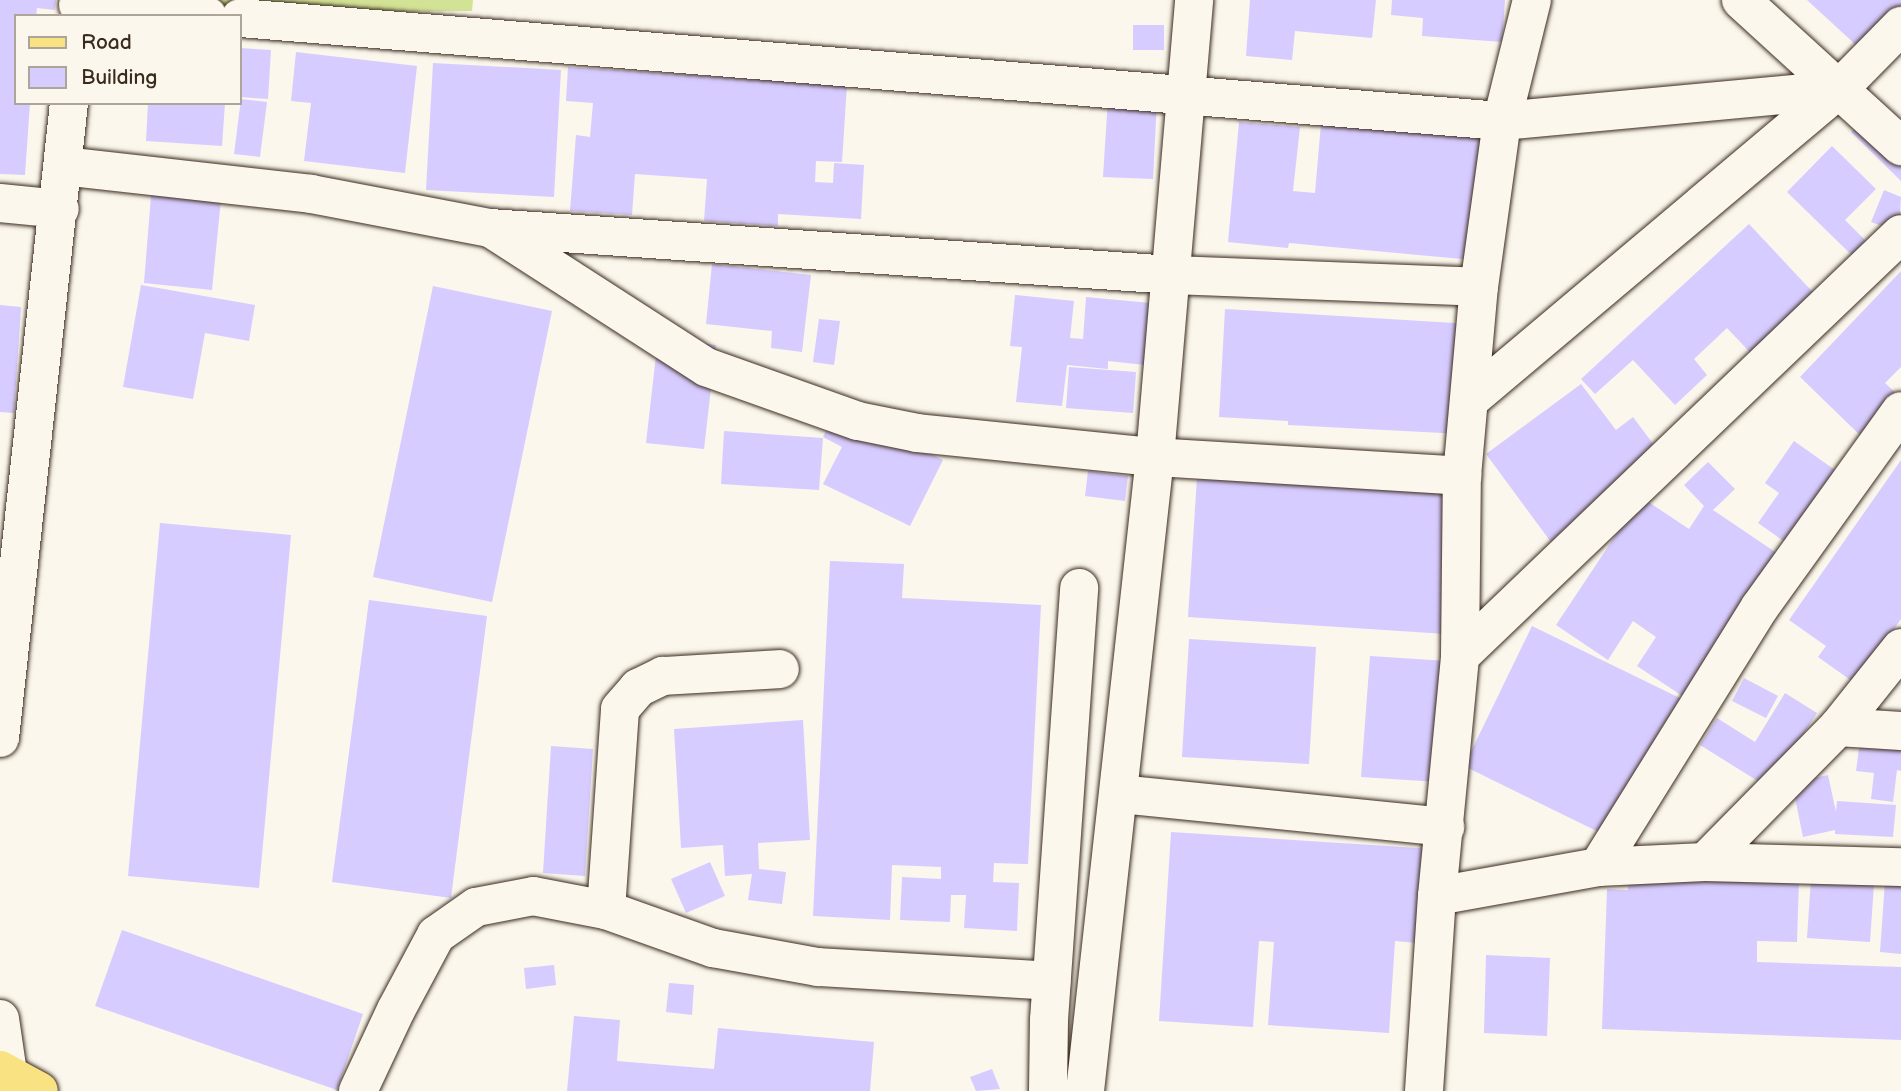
<!DOCTYPE html>
<style>
body{margin:0}
#map{position:relative;width:1901px;height:1091px;overflow:hidden;background:#fbf7ec;font-family:"Balsamiq Sans",sans-serif}
div>[style]{position:absolute}
.green>*{inset:0;background:#d3e396}
.building>*{inset:0;background:#d7ccff}
.roads{filter:drop-shadow(0 0 2px #3b2a1e) drop-shadow(0 0 2px #3b2a1e)}
.minor>*{height:38px;margin:-19px;padding:0 19px;transform-origin:19px;border-radius:19px;background:#fbf7ec}
.major>*{height:38px;margin:-19px;padding:0 19px;transform-origin:19px;border-radius:19px;background:#f8e281}
span{translate:-50% -50%;white-space:nowrap;text-align:center;line-height:1.15;-webkit-text-stroke:5px #fbf7ec;paint-order:stroke}
.legend{position:absolute;left:14px;top:14px;width:228px;height:91px;box-sizing:border-box;background:#fbf7ec;border:2px solid #aea59a;margin:0;padding:9px 12px;list-style:none;font-size:21px;color:#3b2a1e}
.legend li{display:flex;align-items:center;gap:14px;height:35px}
.legend b{width:35px;border:2px solid #aea59a}
</style>
<div id="map">
<div class="green">
<div style="clip-path:polygon(150px 0,473px 0,472px 11px,148px 14px)"></div>
</div>
<div class="building">
<div style="clip-path:polygon(0 0,56px 0,55px 10px,37px 8px,36px 16px,16px 16px,16px 103px,30px 103px,25px 175px,0 174px)"></div>
<div style="clip-path:polygon(1250px 0,1376px 0,1372px 38px,1295px 31px,1292px 60px,1246px 56px)"></div>
<div style="clip-path:polygon(1392px 0,1505px 0,1502px 42px,1422px 36px,1423px 18px,1391px 15px)"></div>
<div style="clip-path:polygon(1807px 0,1901px 0,1901px 22px,1869px 57px)"></div>
<div style="clip-path:polygon(1133px 25px,1164px 25px,1164px 50px,1133px 50px)"></div>
<div style="clip-path:polygon(240px 48px,271px 50px,268px 99px,240px 97px)"></div>
<div style="clip-path:polygon(296px 52px,417px 66px,405px 173px,304px 161px,311px 103px,291px 101px)"></div>
<div style="clip-path:polygon(433px 63px,561px 70px,554px 197px,426px 190px)"></div>
<div style="clip-path:polygon(568px 67px,847px 85px,842px 162px,816px 161px,815px 182px,833px 183px,834px 163px,864px 165px,861px 219px,778px 214px,778px 226px,704px 221px,707px 179px,635px 174px,632px 215px,570px 211px,576px 135px,590px 137px,593px 103px,566px 101px)"></div>
<div style="clip-path:polygon(1108px 98px,1157px 100px,1153px 179px,1103px 177px)"></div>
<div style="clip-path:polygon(241px 99px,267px 102px,260px 157px,234px 154px)"></div>
<div style="clip-path:polygon(148px 103px,225px 103px,222px 146px,146px 141px)"></div>
<div style="clip-path:polygon(1873px 110px,1901px 138px,1901px 181px,1851px 132px)"></div>
<div style="clip-path:polygon(1239px 122px,1300px 127px,1293px 191px,1315px 193px,1321px 123px,1481px 138px,1494px 262px,1289px 243px,1288px 248px,1228px 242px)"></div>
<div style="clip-path:polygon(1832px 146px,1876px 189px,1845px 220px,1880px 255px,1866px 269px,1787px 192px)"></div>
<div style="clip-path:polygon(152px 183px,222px 189px,212px 290px,144px 283px)"></div>
<div style="clip-path:polygon(1884px 190px,1901px 197px,1899px 232px,1871px 222px)"></div>
<div style="clip-path:polygon(1749px 224px,1824px 304px,1760px 363px,1727px 328px,1694px 359px,1707px 375px,1675px 405px,1633px 360px,1595px 394px,1581px 379px)"></div>
<div style="clip-path:polygon(712px 264px,811px 275px,802px 352px,771px 348px,772px 331px,706px 324px)"></div>
<div style="clip-path:polygon(1901px 271px,1901px 367px,1885px 383px,1901px 398px,1865px 440px,1800px 377px)"></div>
<div style="clip-path:polygon(141px 285px,255px 305px,249px 341px,205px 333px,193px 399px,123px 387px)"></div>
<div style="clip-path:polygon(433px 286px,552px 311px,492px 602px,373px 577px)"></div>
<div style="clip-path:polygon(1015px 295px,1074px 301px,1070px 338px,1083px 339px,1086px 297px,1151px 303px,1145px 365px,1108px 361px,1108px 369px,1067px 365px,1062px 406px,1016px 402px,1022px 347px,1010px 346px)"></div>
<div style="clip-path:polygon(0 305px,21px 307px,14px 413px,0 412px)"></div>
<div style="clip-path:polygon(1225px 309px,1487px 325px,1481px 435px,1288px 425px,1288px 421px,1219px 417px)"></div>
<div style="clip-path:polygon(819px 319px,840px 321px,834px 365px,813px 362px)"></div>
<div style="clip-path:polygon(658px 338px,716px 345px,704px 449px,646px 443px)"></div>
<div style="clip-path:polygon(1069px 367px,1136px 372px,1133px 413px,1066px 408px)"></div>
<div style="clip-path:polygon(1581px 384px,1616px 430px,1633px 417px,1672px 469px,1559px 553px,1486px 454px)"></div>
<div style="clip-path:polygon(837px 408px,943px 460px,910px 526px,823px 484px,842px 447px,823px 437px)"></div>
<div style="clip-path:polygon(724px 431px,823px 438px,819px 490px,721px 484px)"></div>
<div style="clip-path:polygon(1794px 441px,1835px 470px,1785px 542px,1758px 523px,1779px 493px,1765px 483px)"></div>
<div style="clip-path:polygon(1901px 460px,1901px 619px,1856px 684px,1818px 657px,1826px 646px,1789px 620px)"></div>
<div style="clip-path:polygon(1198px 462px,1472px 479px,1461px 635px,1188px 617px)"></div>
<div style="clip-path:polygon(1708px 462px,1735px 489px,1713px 510px,1781px 556px,1687px 699px,1637px 666px,1656px 637px,1633px 621px,1608px 660px,1556px 625px,1641px 497px,1689px 529px,1704px 506px,1684px 485px)"></div>
<div style="clip-path:polygon(1088px 471px,1128px 476px,1125px 501px,1085px 496px)"></div>
<div style="clip-path:polygon(160px 523px,291px 535px,259px 888px,128px 876px)"></div>
<div style="clip-path:polygon(830px 561px,904px 564px,902px 598px,1041px 605px,1028px 864px,994px 863px,993px 882px,1019px 883px,1017px 931px,964px 928px,966px 895px,951px 895px,950px 922px,900px 920px,902px 877px,941px 879px,941px 867px,892px 865px,890px 920px,813px 916px)"></div>
<div style="clip-path:polygon(369px 600px,487px 616px,451px 898px,332px 882px)"></div>
<div style="clip-path:polygon(1532px 626px,1688px 702px,1615px 840px,1464px 766px)"></div>
<div style="clip-path:polygon(1189px 639px,1316px 647px,1309px 764px,1182px 757px)"></div>
<div style="clip-path:polygon(1370px 656px,1447px 661px,1438px 782px,1361px 777px)"></div>
<div style="clip-path:polygon(1744px 678px,1778px 696px,1766px 718px,1732px 701px)"></div>
<div style="clip-path:polygon(1785px 693px,1817px 713px,1769px 788px,1700px 745px,1717px 718px,1755px 742px)"></div>
<div style="clip-path:polygon(803px 720px,810px 840px,758px 843px,759px 869px,786px 872px,782px 904px,748px 900px,752px 874px,725px 876px,723px 845px,681px 848px,674px 729px)"></div>
<div style="clip-path:polygon(1861px 733px,1901px 738px,1901px 771px,1897px 770px,1893px 802px,1871px 799px,1874px 773px,1856px 771px)"></div>
<div style="clip-path:polygon(551px 746px,593px 749px,585px 876px,543px 873px)"></div>
<div style="clip-path:polygon(1828px 775px,1836px 812px,1837px 801px,1896px 805px,1893px 837px,1835px 834px,1835px 830px,1803px 837px,1792px 783px)"></div>
<div style="clip-path:polygon(1171px 832px,1434px 849px,1428px 944px,1395px 941px,1389px 1033px,1268px 1025px,1274px 942px,1259px 941px,1253px 1027px,1159px 1021px)"></div>
<div style="clip-path:polygon(710px 862px,725px 896px,686px 913px,671px 879px)"></div>
<div style="clip-path:polygon(1629px 875px,1799px 881px,1797px 942px,1757px 941px,1757px 962px,1901px 967px,1901px 1040px,1602px 1029px,1607px 889px,1628px 890px)"></div>
<div style="clip-path:polygon(1811px 879px,1874px 884px,1870px 942px,1807px 938px)"></div>
<div style="clip-path:polygon(1885px 881px,1901px 883px,1901px 954px,1880px 952px)"></div>
<div style="clip-path:polygon(122px 930px,363px 1014px,337px 1090px,95px 1006px)"></div>
<div style="clip-path:polygon(1486px 955px,1550px 958px,1547px 1036px,1484px 1033px)"></div>
<div style="clip-path:polygon(554px 965px,556px 985px,526px 989px,524px 968px)"></div>
<div style="clip-path:polygon(669px 983px,694px 985px,692px 1015px,666px 1012px)"></div>
<div style="clip-path:polygon(574px 1016px,620px 1020px,617px 1061px,714px 1069px,718px 1028px,874px 1042px,870px 1091px,567px 1091px)"></div>
<div style="clip-path:polygon(992px 1069px,1000px 1089px,976px 1091px,970px 1077px)"></div>
</div>
<div class="roads">
<div class="minor">
<div style="left:1741px;top:0;width:217px;rotate:42.4deg"></div>
<div style="left:78px;top:5px;width:130px;rotate:4.8deg"></div>
<div style="left:240px;top:18px;width:1266px;rotate:4.67deg"></div>
<div style="left:1502px;top:121px;width:337px;rotate:-5.3deg"></div>
<div style="left:63px;top:166px;width:250px;rotate:6.4deg"></div>
<div style="left:311px;top:194px;width:182px;rotate:10.8deg"></div>
<div style="left:490px;top:228px;width:684px;rotate:3.94deg"></div>
<div style="left:1172px;top:275px;width:307px;rotate:2.2deg"></div>
<div style="left:0;top:203px;width:60px;rotate:5.7deg"></div>
<div style="left:492px;top:229px;width:255px;rotate:32.8deg"></div>
<div style="left:706px;top:367px;width:161px;rotate:19.6deg"></div>
<div style="left:858px;top:421px;width:60px;rotate:11.5deg"></div>
<div style="left:917px;top:433px;width:239px;rotate:5.8deg"></div>
<div style="left:1155px;top:457px;width:308px;rotate:3.5deg"></div>
<div style="left:1472px;top:398px;width:478px;rotate:-40.1deg"></div>
<div style="left:1838px;top:90px;width:90px;rotate:-45.5deg"></div>
<div style="left:1460px;top:656px;width:610px;rotate:-43.74deg"></div>
<div style="left:1838px;top:727px;width:63px;rotate:3.6deg"></div>
<div style="left:0;top:738px;width:639px;rotate:-83.8deg"></div>
<div style="left:1120px;top:794px;width:327px;rotate:5.8deg"></div>
<div style="left:1705px;top:862px;width:190px;rotate:-45.4deg"></div>
<div style="left:1838px;top:727px;width:101px;rotate:-51.4deg"></div>
<div style="left:1598px;top:867px;width:306px;rotate:-58.1deg"></div>
<div style="left:1760px;top:607px;width:241px;rotate:-54.3deg"></div>
<div style="left:1437px;top:896px;width:164px;rotate:-10.2deg"></div>
<div style="left:1598px;top:867px;width:107px;rotate:-2.7deg"></div>
<div style="left:1705px;top:862px;width:196px;rotate:1.5deg"></div>
<div style="left:606px;top:910px;width:201px;rotate:-86deg"></div>
<div style="left:620px;top:709px;width:28px;rotate:-49deg"></div>
<div style="left:638px;top:688px;width:28px;rotate:-26deg"></div>
<div style="left:663px;top:676px;width:117px;rotate:-3.4deg"></div>
<div style="left:0;top:1019px;width:55px;rotate:81.6deg"></div>
<div style="left:358px;top:1091px;width:89px;rotate:-64.9deg"></div>
<div style="left:396px;top:1010px;width:85px;rotate:-61.9deg"></div>
<div style="left:436px;top:935px;width:49px;rotate:-35deg"></div>
<div style="left:476px;top:907px;width:58px;rotate:-10.9deg"></div>
<div style="left:533px;top:896px;width:74px;rotate:10.9deg"></div>
<div style="left:606px;top:910px;width:114px;rotate:19.6deg"></div>
<div style="left:713px;top:948px;width:107px;rotate:10.3deg"></div>
<div style="left:818px;top:967px;width:234px;rotate:3.4deg"></div>
<div style="left:1048px;top:1091px;width:71px;rotate:-89.2deg"></div>
<div style="left:1049px;top:1020px;width:433px;rotate:-86deg"></div>
<div style="left:1085px;top:1091px;width:638px;rotate:-83.7deg"></div>
<div style="left:1155px;top:457px;width:459px;rotate:-85.1deg"></div>
<div style="left:1424px;top:1091px;width:195px;rotate:-86.2deg"></div>
<div style="left:1437px;top:896px;width:241px;rotate:-84.5deg"></div>
<div style="left:1460px;top:656px;width:180px;rotate:-89.4deg"></div>
<div style="left:1462px;top:476px;width:190px;rotate:-84.9deg"></div>
<div style="left:1479px;top:287px;width:168px;rotate:-82.1deg"></div>
<div style="left:1502px;top:121px;width:125px;rotate:-76.1deg"></div>
</div>
<div class="major">
<div style="left:0;top:1070px;width:44px;rotate:28.3deg"></div>
</div>
</div>
<ul class="legend">
<li><b style="height:9px;background:#f8e281"></b>Road</li>
<li><b style="height:19px;background:#d7ccff"></b>Building</li>
</ul>
</div>
